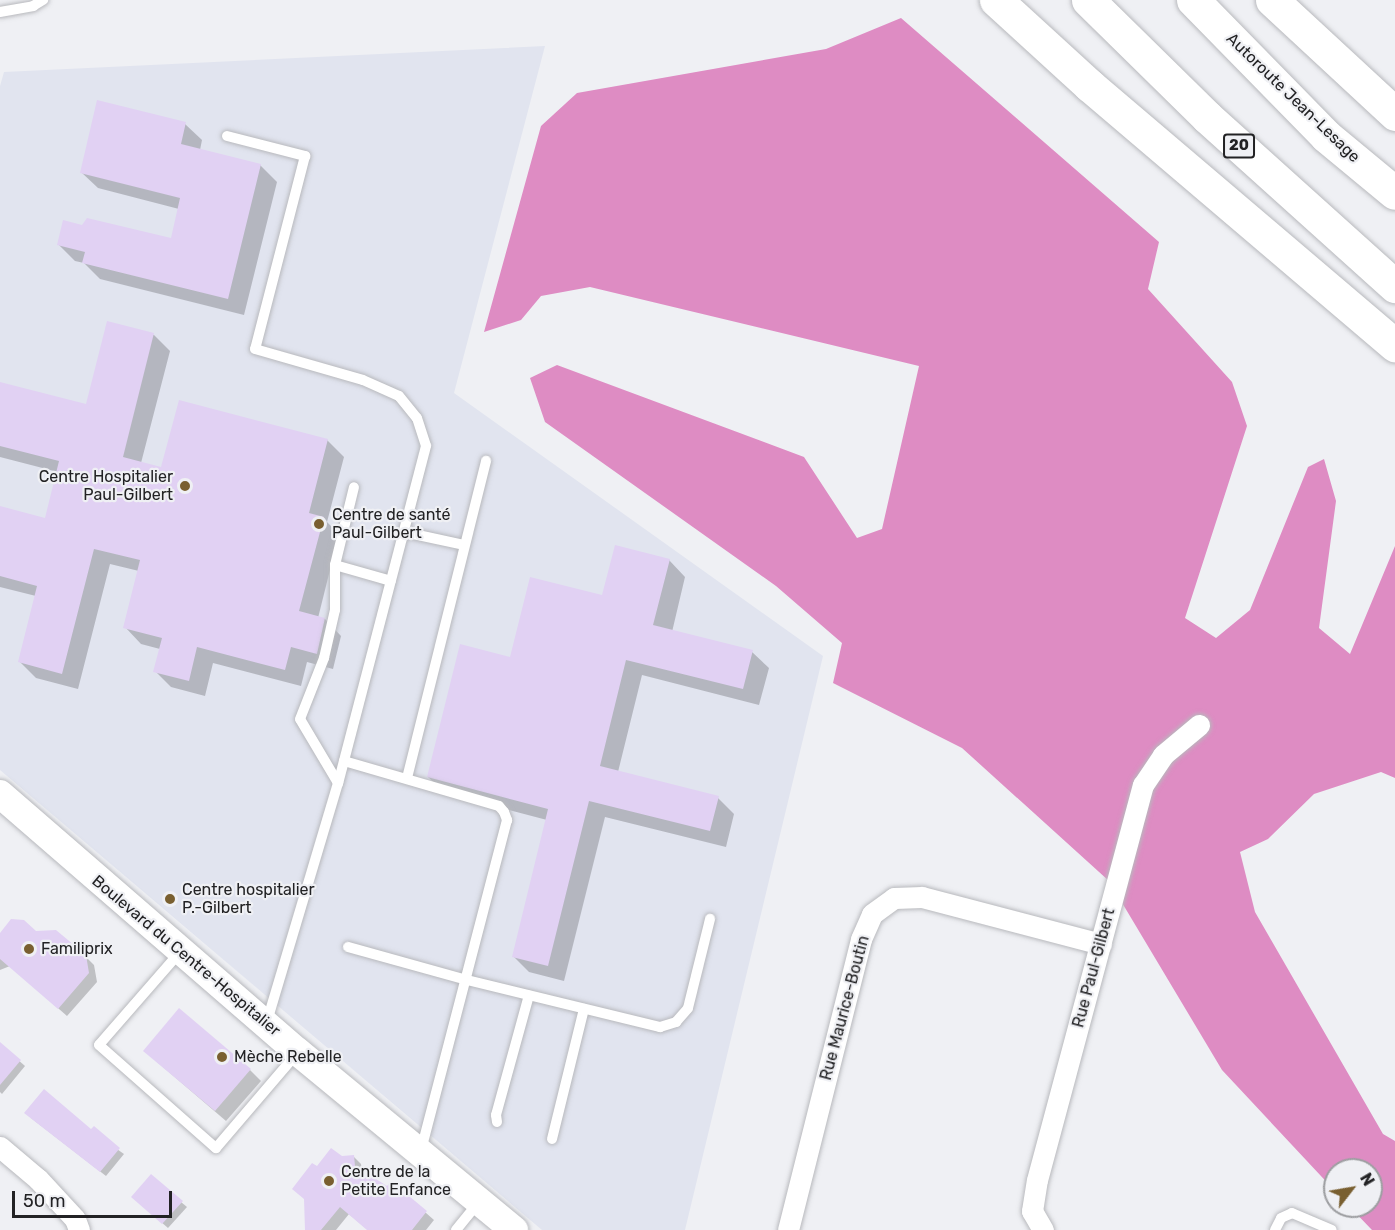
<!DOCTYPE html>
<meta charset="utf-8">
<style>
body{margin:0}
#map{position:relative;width:1395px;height:1230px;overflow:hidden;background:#eff0f4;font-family:Rubik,sans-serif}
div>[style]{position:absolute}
.built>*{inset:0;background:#e1e4ef}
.forest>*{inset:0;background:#de8cc3}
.shadow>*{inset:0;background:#0003}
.building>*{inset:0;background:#e1d1f3}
.roads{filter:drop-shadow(0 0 2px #b8b9bd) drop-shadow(0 0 2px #b8b9bd)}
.lane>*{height:10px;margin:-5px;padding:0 5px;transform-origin:5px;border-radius:5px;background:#fff}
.street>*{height:21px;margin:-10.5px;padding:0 10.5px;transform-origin:10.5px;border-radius:10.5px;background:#fff}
.secondary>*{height:28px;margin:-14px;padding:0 14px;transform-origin:14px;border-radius:14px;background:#fff}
.highway>*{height:33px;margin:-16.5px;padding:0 16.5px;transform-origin:16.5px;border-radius:16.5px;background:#fff}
.dots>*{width:16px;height:16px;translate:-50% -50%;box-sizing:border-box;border:3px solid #eff0f4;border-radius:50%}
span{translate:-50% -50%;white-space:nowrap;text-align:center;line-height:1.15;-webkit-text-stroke:4.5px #eff0f4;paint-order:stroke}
.shield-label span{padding:2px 4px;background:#eff0f4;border:2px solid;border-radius:4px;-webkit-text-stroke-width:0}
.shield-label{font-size:15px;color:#222224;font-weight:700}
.street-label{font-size:16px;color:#222224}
.poi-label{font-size:16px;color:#222224}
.right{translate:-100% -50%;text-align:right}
.left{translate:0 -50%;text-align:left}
.north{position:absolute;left:1323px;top:1158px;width:60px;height:60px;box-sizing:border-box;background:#eff0f4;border:2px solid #9d9ea1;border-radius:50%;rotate:59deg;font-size:16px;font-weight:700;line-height:24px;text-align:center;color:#222224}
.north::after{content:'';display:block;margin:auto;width:21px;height:27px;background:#795f30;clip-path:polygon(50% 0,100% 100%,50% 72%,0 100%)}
.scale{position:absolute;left:12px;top:1191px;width:160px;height:27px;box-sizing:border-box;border:3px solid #222224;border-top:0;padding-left:8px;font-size:18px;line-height:21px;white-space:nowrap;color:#222224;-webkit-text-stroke:4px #eff0f4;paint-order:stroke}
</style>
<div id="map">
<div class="built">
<div style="clip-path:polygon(545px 46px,454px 393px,823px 656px,685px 1230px,542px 1230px,0 770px,0 86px,4px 72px)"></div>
</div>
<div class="forest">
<div style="clip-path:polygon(901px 18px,1159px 242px,1148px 289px,1232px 382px,1247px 426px,1185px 618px,1216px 638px,1250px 610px,1308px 467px,1324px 459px,1336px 501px,1319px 628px,1350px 654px,1395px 546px,1395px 778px,1381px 772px,1314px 794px,1268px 839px,1240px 852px,1255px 912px,1383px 1134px,1395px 1141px,1395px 1230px,1372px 1230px,1349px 1206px,1371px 1206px,1371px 1170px,1335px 1170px,1335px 1191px,1222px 1070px,1109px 881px,962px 748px,833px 683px,842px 643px,776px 586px,545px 422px,530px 378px,557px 365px,804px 457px,857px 538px,882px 529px,919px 366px,590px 287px,541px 296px,521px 320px,484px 332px,541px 126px,577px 93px,826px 49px)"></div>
</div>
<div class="shadow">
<div style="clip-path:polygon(185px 124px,202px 140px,200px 150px,260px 165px,277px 182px,244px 315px,100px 279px,84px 263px,75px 261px,58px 244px,172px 240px,179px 209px,98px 188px,81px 172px)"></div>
<div style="clip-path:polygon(108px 323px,154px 335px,170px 351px,141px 463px,162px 469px,327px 440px,344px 457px,327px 522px,339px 534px,318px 618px,325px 619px,341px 636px,333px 669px,307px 662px,301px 686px,213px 663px,205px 696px,171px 687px,155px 671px,160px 649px,141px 644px,125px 627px,139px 571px,110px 564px,78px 689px,36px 678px,19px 661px,36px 596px,0 587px,0 507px,46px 519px,58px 472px,0 457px,0 383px,87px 406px)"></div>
<div style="clip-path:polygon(669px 560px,685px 577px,672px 632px,752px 652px,769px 668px,759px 705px,642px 675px,618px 772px,718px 798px,734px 814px,726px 847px,605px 817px,564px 981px,529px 972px,513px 956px,547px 820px,445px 793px,428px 777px,511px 659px,603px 597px)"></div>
<div style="clip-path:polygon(36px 933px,85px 956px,94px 965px,97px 982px,67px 1016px,10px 966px,0 970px,0 936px)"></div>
<div style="clip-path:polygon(0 1044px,25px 1066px,2px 1094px,0 1092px)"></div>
<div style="clip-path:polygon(156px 1061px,250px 1070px,261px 1081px,226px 1121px)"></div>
<div style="clip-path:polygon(31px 1118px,91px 1131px,124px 1154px,106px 1176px)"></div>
<div style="clip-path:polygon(353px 1156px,361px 1164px,362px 1172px,388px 1188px,392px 1183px,434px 1220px,426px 1230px,368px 1230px,349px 1214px,336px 1230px,307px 1230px,318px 1168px,341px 1157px)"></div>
<div style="clip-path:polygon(138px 1202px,181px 1202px,187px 1207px,168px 1228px)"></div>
</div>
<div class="building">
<div style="clip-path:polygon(97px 100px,186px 122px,181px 144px,261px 164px,228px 299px,82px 263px,85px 252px,57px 245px,63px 220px,82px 225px,87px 218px,171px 238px,180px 198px,80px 173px)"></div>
<div style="clip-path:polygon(107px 321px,154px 333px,123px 457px,161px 467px,179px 400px,328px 439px,309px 513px,324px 517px,299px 611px,325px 618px,317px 654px,291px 647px,285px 670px,197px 647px,189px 681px,153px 672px,162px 638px,123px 628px,140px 560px,94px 549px,62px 674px,18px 662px,37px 586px,0 576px,0 506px,45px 518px,59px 461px,0 446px,0 382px,86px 404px)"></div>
<div style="clip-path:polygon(615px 545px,670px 559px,653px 625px,753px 650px,743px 689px,626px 660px,600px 766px,719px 796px,710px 831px,589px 801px,548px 966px,512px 957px,548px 809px,427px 777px,460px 644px,510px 657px,530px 577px,602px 595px)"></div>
<div style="clip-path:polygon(11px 919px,24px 920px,36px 931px,56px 930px,86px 955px,89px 973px,58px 1009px,0 959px,0 933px)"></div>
<div style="clip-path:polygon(179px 1008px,251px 1069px,215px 1111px,143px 1051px)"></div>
<div style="clip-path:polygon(0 1042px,21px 1060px,0 1085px)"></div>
<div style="clip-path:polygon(44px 1089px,91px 1129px,94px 1126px,120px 1148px,100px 1172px,24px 1113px)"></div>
<div style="clip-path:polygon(331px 1148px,342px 1156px,354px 1155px,355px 1166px,387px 1186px,391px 1181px,427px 1211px,412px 1230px,367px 1230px,340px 1207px,321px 1230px,305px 1230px,304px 1199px,292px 1189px,312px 1163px,317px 1166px)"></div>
<div style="clip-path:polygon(151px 1174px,183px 1201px,162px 1224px,131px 1197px)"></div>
</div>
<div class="roads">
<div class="lane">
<div style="left:0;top:12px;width:34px;rotate:-10deg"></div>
<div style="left:33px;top:6px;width:12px;rotate:-31deg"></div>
<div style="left:227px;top:136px;width:81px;rotate:14.4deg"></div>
<div style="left:305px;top:156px;width:199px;rotate:104.5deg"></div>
<div style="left:255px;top:349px;width:112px;rotate:16deg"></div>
<div style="left:363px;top:380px;width:39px;rotate:24deg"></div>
<div style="left:399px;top:396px;width:28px;rotate:51deg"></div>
<div style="left:417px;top:418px;width:29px;rotate:72deg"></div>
<div style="left:426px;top:446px;width:348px;rotate:104.6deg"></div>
<div style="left:338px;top:783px;width:248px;rotate:106.6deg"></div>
<div style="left:404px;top:532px;width:61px;rotate:12.2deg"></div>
<div style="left:335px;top:565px;width:58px;rotate:15.9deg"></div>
<div style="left:344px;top:761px;width:161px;rotate:16.2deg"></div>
<div style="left:499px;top:806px;width:8px;rotate:50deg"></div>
<div style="left:504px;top:812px;width:9px;rotate:69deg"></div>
<div style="left:507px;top:820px;width:342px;rotate:104.6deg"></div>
<div style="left:407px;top:778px;width:327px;rotate:-76deg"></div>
<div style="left:338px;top:783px;width:74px;rotate:-120.7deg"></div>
<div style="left:300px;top:719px;width:66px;rotate:-68.5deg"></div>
<div style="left:324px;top:658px;width:49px;rotate:-77.1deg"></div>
<div style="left:335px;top:610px;width:45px;rotate:-90deg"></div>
<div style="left:335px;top:565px;width:80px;rotate:-76.3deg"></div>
<div style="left:348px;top:947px;width:123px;rotate:15.5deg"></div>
<div style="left:467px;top:980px;width:199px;rotate:13.7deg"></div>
<div style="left:660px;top:1027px;width:17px;rotate:-17deg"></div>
<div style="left:676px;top:1022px;width:18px;rotate:-49deg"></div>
<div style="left:688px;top:1008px;width:92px;rotate:-76.1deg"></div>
<div style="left:180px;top:952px;width:123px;rotate:131.1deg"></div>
<div style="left:99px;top:1045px;width:156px;rotate:41.4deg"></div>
<div style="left:216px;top:1148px;width:125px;rotate:-49.5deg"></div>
<div style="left:497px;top:1122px;width:7px;rotate:-98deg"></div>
<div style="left:496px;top:1115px;width:124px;rotate:-74.6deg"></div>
<div style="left:552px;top:1139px;width:134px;rotate:-76.2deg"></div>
<div style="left:456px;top:1230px;width:36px;rotate:-51deg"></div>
<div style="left:1275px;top:1230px;width:13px;rotate:-63deg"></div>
<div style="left:1281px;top:1218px;width:12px;rotate:-24deg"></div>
<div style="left:1292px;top:1213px;width:43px;rotate:23deg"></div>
</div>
<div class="street">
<div style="left:0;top:1147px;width:50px;rotate:40.1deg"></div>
<div style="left:38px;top:1179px;width:54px;rotate:47.2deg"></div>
<div style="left:75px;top:1219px;width:12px;rotate:70deg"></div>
<div style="left:788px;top:1230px;width:300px;rotate:-75.9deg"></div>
<div style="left:861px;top:939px;width:27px;rotate:-66deg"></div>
<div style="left:872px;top:914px;width:27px;rotate:-36deg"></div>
<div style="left:894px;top:898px;width:28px;rotate:-2deg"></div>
<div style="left:922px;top:897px;width:185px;rotate:14.7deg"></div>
<div style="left:1043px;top:1230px;width:22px;rotate:-120deg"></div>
<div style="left:1032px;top:1211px;width:31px;rotate:-81deg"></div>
<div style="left:1037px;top:1180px;width:409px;rotate:-75deg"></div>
<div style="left:1143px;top:785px;width:36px;rotate:-56deg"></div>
<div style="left:1163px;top:755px;width:47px;rotate:-39.8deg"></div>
</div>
<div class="secondary">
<div style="left:0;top:794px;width:394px;rotate:40.9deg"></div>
<div style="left:298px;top:1052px;width:280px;rotate:39.5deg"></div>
</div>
<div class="highway">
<div style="left:996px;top:0;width:126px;rotate:42.4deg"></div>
<div style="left:1089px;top:85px;width:402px;rotate:40.4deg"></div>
<div style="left:1088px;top:0;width:167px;rotate:44.5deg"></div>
<div style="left:1207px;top:117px;width:253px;rotate:42deg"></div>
<div style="left:1193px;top:0;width:190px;rotate:45.6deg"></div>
<div style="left:1326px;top:136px;width:89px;rotate:39.6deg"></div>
<div style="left:1272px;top:0;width:168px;rotate:42.8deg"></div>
</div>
</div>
<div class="dots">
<div style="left:185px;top:486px;background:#795f30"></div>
<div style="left:319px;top:524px;background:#795f30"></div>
<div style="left:170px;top:899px;background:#795f30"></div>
<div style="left:29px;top:949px;background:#795f30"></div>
<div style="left:222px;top:1057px;background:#795f30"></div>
<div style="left:329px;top:1181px;background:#795f30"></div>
</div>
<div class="shield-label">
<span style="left:1239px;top:146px">20</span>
</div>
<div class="street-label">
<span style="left:1293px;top:98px;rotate:44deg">Autoroute Jean-Lesage</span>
<span style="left:186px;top:956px;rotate:40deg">Boulevard du Centre-Hospitalier</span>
<span style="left:1094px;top:968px;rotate:-75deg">Rue Paul-Gilbert</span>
<span style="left:845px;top:1008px;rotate:-75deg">Rue Maurice-Boutin</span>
</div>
<div class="poi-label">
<span class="right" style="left:173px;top:486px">Centre Hospitalier<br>Paul-Gilbert</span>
<span class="left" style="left:332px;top:524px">Centre de santé<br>Paul-Gilbert</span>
<span class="left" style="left:182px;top:899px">Centre hospitalier<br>P.-Gilbert</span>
<span class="left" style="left:41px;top:949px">Familiprix</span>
<span class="left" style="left:234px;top:1057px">Mèche Rebelle</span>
<span class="left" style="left:341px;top:1181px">Centre de la<br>Petite Enfance</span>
</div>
<div class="north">N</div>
<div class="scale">50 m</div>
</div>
